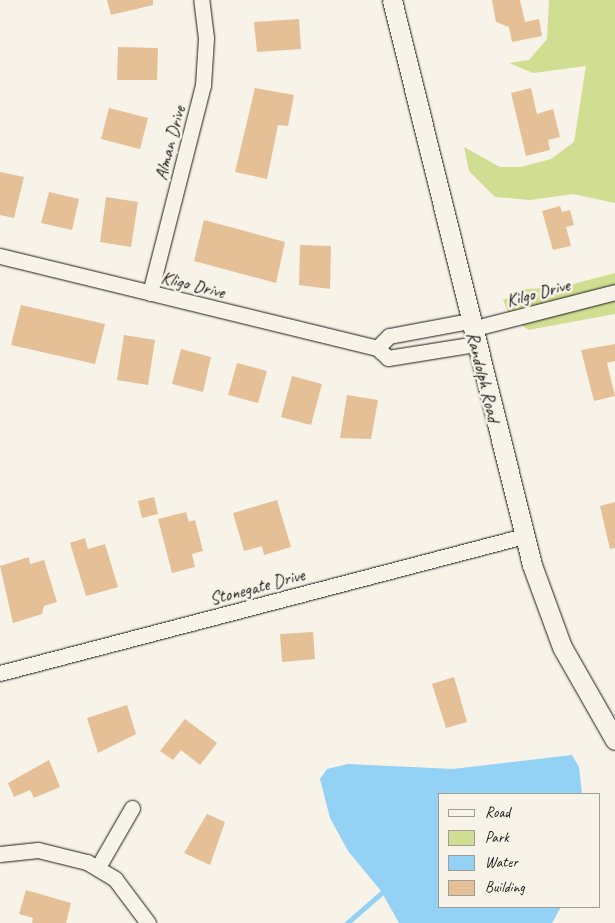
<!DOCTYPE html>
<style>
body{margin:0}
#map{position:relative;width:615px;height:923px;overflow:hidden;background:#f7f3e8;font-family:Caveat,sans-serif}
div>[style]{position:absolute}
.green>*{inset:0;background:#d1dd90}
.water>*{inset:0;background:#93d2f4}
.stream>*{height:5px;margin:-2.5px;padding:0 2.5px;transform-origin:2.5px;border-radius:2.5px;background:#93d2f4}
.building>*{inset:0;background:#e5bf96}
.roads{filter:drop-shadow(0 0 1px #1c1c1c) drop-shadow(0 0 1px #1c1c1c)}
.minor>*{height:15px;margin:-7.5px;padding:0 7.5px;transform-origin:7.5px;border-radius:7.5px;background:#f7f3e8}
.tertiary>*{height:19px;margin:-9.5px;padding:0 9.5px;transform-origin:9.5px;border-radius:9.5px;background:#f7f3e8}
span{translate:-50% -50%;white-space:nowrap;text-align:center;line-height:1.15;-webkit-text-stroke:5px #f7f3e8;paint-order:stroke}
.street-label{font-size:18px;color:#1c1c1c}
.legend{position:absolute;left:438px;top:793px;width:162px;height:115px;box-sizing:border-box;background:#f7f3e8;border:1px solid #9f9d96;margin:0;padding:6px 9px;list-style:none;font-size:15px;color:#1c1c1c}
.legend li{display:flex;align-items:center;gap:10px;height:25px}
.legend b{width:25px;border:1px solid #9f9d96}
</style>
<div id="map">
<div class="green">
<div style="clip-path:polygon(549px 0,615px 0,615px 203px,573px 194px,530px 200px,495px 197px,469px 171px,464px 147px,500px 167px,521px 167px,551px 159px,574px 142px,586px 66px,533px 73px,509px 63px,529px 60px,547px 39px)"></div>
<div style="clip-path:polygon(615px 273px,615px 314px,528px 330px,509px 314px,503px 300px,526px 289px,562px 287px)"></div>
</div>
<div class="water">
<div style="clip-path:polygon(572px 755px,579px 767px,582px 794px,439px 794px,439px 907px,561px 907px,552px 923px,399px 923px,381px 891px,348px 851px,330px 818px,320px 779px,327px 769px,348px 764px,453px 769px)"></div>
</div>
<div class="stream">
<div style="left:347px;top:923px;width:52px;rotate:-41.1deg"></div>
</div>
<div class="building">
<div style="clip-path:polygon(107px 0,153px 0,153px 5px,111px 15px)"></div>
<div style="clip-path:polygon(492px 0,520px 0,525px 22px,539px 19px,542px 36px,512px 42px,509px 27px,496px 22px)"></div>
<div style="clip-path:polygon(299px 19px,301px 49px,257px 52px,254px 22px)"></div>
<div style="clip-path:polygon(118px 47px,158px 48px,157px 80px,117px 80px)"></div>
<div style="clip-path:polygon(255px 88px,294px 95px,288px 126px,278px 125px,267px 179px,235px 172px)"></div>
<div style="clip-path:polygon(531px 88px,537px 114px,553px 109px,560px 137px,548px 140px,550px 150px,526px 156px,511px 93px)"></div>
<div style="clip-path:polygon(109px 108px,148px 118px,140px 149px,101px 139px)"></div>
<div style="clip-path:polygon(0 172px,24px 177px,14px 218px,0 215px)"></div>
<div style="clip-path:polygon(49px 192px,79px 199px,72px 230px,41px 223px)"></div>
<div style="clip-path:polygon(106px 197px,138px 202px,131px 247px,100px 242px)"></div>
<div style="clip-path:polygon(560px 206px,562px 212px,570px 210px,574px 225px,566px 227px,571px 246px,553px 250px,542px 211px)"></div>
<div style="clip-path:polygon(204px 220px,285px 242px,276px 283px,194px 261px)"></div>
<div style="clip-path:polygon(300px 245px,331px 246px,330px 289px,299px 285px)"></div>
<div style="clip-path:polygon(21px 305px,105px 324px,95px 364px,11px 345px)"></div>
<div style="clip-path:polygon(124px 335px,155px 340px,148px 385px,117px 380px)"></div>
<div style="clip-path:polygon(615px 344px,615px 361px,607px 363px,615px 396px,594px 401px,581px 350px)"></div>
<div style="clip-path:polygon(181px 349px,211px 357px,203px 392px,172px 384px)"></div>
<div style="clip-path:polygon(237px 363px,267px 371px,258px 403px,228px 395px)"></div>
<div style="clip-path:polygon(292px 376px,322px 384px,311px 425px,281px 417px)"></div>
<div style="clip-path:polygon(347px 395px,378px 400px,371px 439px,340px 438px)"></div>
<div style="clip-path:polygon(154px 497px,158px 514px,142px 518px,138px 501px)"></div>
<div style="clip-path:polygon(277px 500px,291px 547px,264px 555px,262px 546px,244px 551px,233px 513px)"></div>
<div style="clip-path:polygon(615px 502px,615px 548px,610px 549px,600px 506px)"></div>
<div style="clip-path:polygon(186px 512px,189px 522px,195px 520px,203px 551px,192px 554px,195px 567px,172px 573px,158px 519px)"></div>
<div style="clip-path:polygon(85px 538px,88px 549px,105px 544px,118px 587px,86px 596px,70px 543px)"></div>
<div style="clip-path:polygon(29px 557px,30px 564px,44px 560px,57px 602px,44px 606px,42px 614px,13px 623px,0 566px)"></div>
<div style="clip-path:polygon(313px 632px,315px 659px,282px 662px,280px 634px)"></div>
<div style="clip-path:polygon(454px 677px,467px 722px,446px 728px,432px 684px)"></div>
<div style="clip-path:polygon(127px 705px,136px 734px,98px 753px,87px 718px)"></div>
<div style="clip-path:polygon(185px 719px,217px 743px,200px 765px,181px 750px,173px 760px,160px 751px)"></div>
<div style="clip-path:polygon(49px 760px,60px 787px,34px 798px,30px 790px,14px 797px,8px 783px)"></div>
<div style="clip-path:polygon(207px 814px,225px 822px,210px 865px,184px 853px)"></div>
<div style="clip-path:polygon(26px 890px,71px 903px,66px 923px,32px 923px,33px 918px,19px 914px)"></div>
</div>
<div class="roads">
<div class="minor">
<div style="left:0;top:256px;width:388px;rotate:13.7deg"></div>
<div style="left:377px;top:348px;width:15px;rotate:42deg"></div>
<div style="left:388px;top:358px;width:88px;rotate:-9.1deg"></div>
<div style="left:150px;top:293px;width:215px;rotate:-75.7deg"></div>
<div style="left:203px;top:85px;width:47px;rotate:-86.3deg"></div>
<div style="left:206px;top:38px;width:38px;rotate:-97deg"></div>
<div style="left:471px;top:329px;width:149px;rotate:-14.4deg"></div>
<div style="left:377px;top:348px;width:17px;rotate:-45deg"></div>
<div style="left:389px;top:336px;width:81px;rotate:-10.6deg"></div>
<div style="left:0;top:673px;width:542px;rotate:-14.65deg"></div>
<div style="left:0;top:854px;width:38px;rotate:-6deg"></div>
<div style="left:38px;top:850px;width:50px;rotate:13.8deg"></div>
<div style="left:87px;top:862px;width:33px;rotate:31deg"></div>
<div style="left:115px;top:879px;width:55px;rotate:53.1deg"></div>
<div style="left:98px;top:867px;width:68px;rotate:-60deg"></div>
</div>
<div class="tertiary">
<div style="left:392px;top:0;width:582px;rotate:76.08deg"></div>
<div style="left:532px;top:565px;width:87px;rotate:69.9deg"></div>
<div style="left:562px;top:647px;width:107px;rotate:60.3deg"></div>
</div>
</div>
<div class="street-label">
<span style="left:170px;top:143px;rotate:-75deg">Alman Drive</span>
<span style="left:193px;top:285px;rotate:14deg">Kligo Drive</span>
<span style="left:538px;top:293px;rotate:-15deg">Kilgo Drive</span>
<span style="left:483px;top:377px;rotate:76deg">Randolph Road</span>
<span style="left:257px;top:587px;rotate:-15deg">Stonegate Drive</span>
</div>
<ul class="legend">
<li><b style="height:6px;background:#f7f3e8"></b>Road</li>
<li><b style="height:14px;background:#d1dd90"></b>Park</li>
<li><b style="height:14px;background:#93d2f4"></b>Water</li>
<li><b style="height:14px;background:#e5bf96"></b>Building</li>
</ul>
</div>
